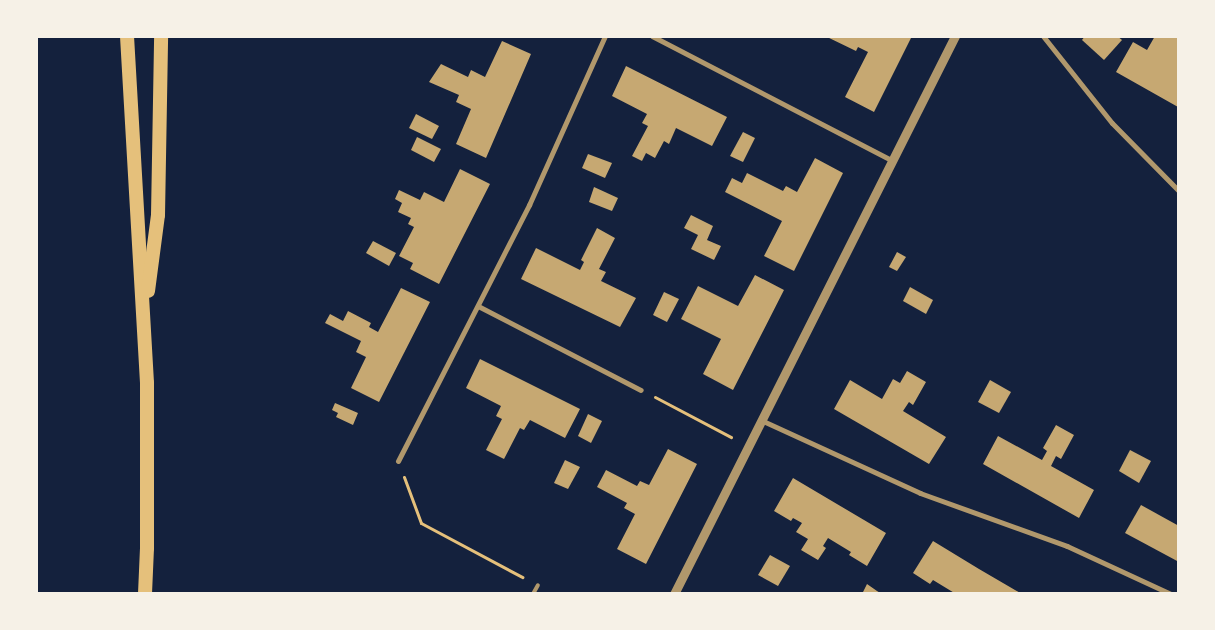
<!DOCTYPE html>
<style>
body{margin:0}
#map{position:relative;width:1215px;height:630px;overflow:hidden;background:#14213d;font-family:"Source Sans 3",sans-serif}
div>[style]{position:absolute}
.building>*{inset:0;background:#c6a872}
.path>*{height:3px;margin:-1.5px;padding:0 1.5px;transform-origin:1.5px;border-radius:1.5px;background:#e5c07b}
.service>*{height:4px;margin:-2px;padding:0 2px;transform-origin:2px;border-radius:2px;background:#b1986c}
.minor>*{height:5px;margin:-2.5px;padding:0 2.5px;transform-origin:2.5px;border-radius:2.5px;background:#b1986c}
.tertiary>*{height:9px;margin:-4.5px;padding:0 4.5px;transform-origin:4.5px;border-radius:4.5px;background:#b1986c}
.trunk>*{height:14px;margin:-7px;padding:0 7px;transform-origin:7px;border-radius:7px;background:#e5c07b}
span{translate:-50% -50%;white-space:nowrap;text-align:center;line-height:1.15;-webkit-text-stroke:4px #f6f1e7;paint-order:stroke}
.frame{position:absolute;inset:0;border:38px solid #f6f1e7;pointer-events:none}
</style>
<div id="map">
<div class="building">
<div style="clip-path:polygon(825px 36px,912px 36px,874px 112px,845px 97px,868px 52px,858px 47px,856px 51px)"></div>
<div style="clip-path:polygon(1085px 36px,1117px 36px,1122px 40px,1104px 60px,1082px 40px)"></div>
<div style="clip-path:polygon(1155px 36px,1179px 36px,1178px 107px,1116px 72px,1133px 42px,1147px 50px)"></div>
<div style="clip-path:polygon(502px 41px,531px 54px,486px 158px,456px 144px,471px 109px,456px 102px,459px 95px,429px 82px,441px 64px,468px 77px,471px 70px,485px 77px)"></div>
<div style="clip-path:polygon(626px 66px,727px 117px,712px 146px,676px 128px,669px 144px,664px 141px,655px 158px,646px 153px,642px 161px,632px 156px,648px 126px,642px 123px,647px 114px,612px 96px)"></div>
<div style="clip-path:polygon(416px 114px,439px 126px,432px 139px,409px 128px)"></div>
<div style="clip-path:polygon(743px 132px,755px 138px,743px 162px,730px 156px)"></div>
<div style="clip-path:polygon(417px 137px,441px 149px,434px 162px,411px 150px)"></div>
<div style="clip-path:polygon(588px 154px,612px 163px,605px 178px,582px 168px)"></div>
<div style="clip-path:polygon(815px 158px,843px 173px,794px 271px,764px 256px,782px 221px,725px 192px,732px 178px,742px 183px,747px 173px,783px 191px,786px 186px,797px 192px)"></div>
<div style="clip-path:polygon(460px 169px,490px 184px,439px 284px,410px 269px,413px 263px,399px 256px,414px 227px,408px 224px,411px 218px,398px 212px,402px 203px,395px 199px,399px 190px,420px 200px,424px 192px,444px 202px)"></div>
<div style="clip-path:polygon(594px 187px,618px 198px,612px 211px,589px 202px)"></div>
<div style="clip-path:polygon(691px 215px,713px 226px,707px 240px,721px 246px,714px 260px,691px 249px,698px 235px,684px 228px)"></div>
<div style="clip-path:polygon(597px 228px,615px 238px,599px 269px,606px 272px,601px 281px,636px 298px,620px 327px,521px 279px,536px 248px,580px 270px,584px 262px,581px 260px)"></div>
<div style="clip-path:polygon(373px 241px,396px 253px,389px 266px,366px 253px)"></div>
<div style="clip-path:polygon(897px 252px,906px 257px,897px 271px,889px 267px)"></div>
<div style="clip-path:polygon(755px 275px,784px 290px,733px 390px,703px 374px,721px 339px,681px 319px,698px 286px,738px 306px)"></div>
<div style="clip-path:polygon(910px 287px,933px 300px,926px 314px,903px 301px)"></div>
<div style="clip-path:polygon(401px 288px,430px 302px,379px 402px,351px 388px,366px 357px,356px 352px,361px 341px,325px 323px,330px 314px,343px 321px,348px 311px,371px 323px,369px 327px,378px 332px)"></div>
<div style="clip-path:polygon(664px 292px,679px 299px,667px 322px,653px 315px)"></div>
<div style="clip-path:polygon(480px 359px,580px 409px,565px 438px,530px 420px,524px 430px,520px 428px,504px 459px,486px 450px,502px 419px,496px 416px,501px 406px,466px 388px)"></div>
<div style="clip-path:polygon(907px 371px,926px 382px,913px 405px,909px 402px,903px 411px,946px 437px,929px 464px,834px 409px,850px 380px,882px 399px,893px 379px,900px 383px)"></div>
<div style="clip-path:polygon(990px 380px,1011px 392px,999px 413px,978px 402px)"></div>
<div style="clip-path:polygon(335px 403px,358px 413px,353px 425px,336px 417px,338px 413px,332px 410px)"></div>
<div style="clip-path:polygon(588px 414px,602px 421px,591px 443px,578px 436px)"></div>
<div style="clip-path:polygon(1056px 425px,1074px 435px,1061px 459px,1056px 456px,1051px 466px,1094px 490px,1079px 518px,983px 464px,998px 436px,1042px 460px,1047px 451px,1043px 448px)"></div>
<div style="clip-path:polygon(668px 449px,697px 464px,646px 564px,617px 549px,635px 514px,624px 508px,627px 503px,597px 487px,606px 470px,637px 486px,640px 481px,649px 485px)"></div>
<div style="clip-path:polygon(1130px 450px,1151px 461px,1139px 483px,1119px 471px)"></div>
<div style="clip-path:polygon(565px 460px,580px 467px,568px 489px,554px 483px)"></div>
<div style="clip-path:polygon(793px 478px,886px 533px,867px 566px,849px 555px,851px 552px,828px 538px,823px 546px,826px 548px,818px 560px,801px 550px,808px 539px,796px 532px,802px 523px,793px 518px,791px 521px,774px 511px)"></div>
<div style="clip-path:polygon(1141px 505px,1179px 526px,1179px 562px,1125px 533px)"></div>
<div style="clip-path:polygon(933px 541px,979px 569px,1022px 594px,956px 594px,933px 580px,930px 584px,913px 573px)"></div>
<div style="clip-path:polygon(770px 555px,790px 566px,778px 586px,758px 575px)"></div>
<div style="clip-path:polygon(867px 584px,877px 591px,882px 594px,862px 594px)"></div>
</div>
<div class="path">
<div style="left:655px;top:397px;width:86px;rotate:27.8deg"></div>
<div style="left:404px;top:477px;width:49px;rotate:69.7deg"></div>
<div style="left:421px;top:523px;width:115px;rotate:28.1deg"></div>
</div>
<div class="service">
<div style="left:533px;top:594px;width:10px;rotate:-61deg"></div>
</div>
<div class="minor">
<div style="left:652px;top:36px;width:271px;rotate:27.4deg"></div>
<div style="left:1043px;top:36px;width:111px;rotate:51.6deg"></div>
<div style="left:1112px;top:123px;width:95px;rotate:45.4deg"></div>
<div style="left:478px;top:306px;width:183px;rotate:27.3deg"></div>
<div style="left:763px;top:421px;width:173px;rotate:24.6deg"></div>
<div style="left:920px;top:493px;width:156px;rotate:19.8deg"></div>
<div style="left:1067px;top:546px;width:115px;rotate:24.8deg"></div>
<div style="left:398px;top:461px;width:288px;rotate:-62.9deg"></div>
<div style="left:529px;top:205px;width:185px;rotate:-65.8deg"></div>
</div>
<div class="tertiary">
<div style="left:674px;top:594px;width:625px;rotate:-63.27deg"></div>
</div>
<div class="trunk">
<div style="left:127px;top:36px;width:348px;rotate:86.7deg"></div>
<div style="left:147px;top:383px;width:165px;rotate:90deg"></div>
<div style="left:147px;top:548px;width:46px;rotate:92.5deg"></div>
<div style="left:148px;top:291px;width:77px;rotate:-82.5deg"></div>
<div style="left:158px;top:215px;width:179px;rotate:-89deg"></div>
</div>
<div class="frame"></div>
</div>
